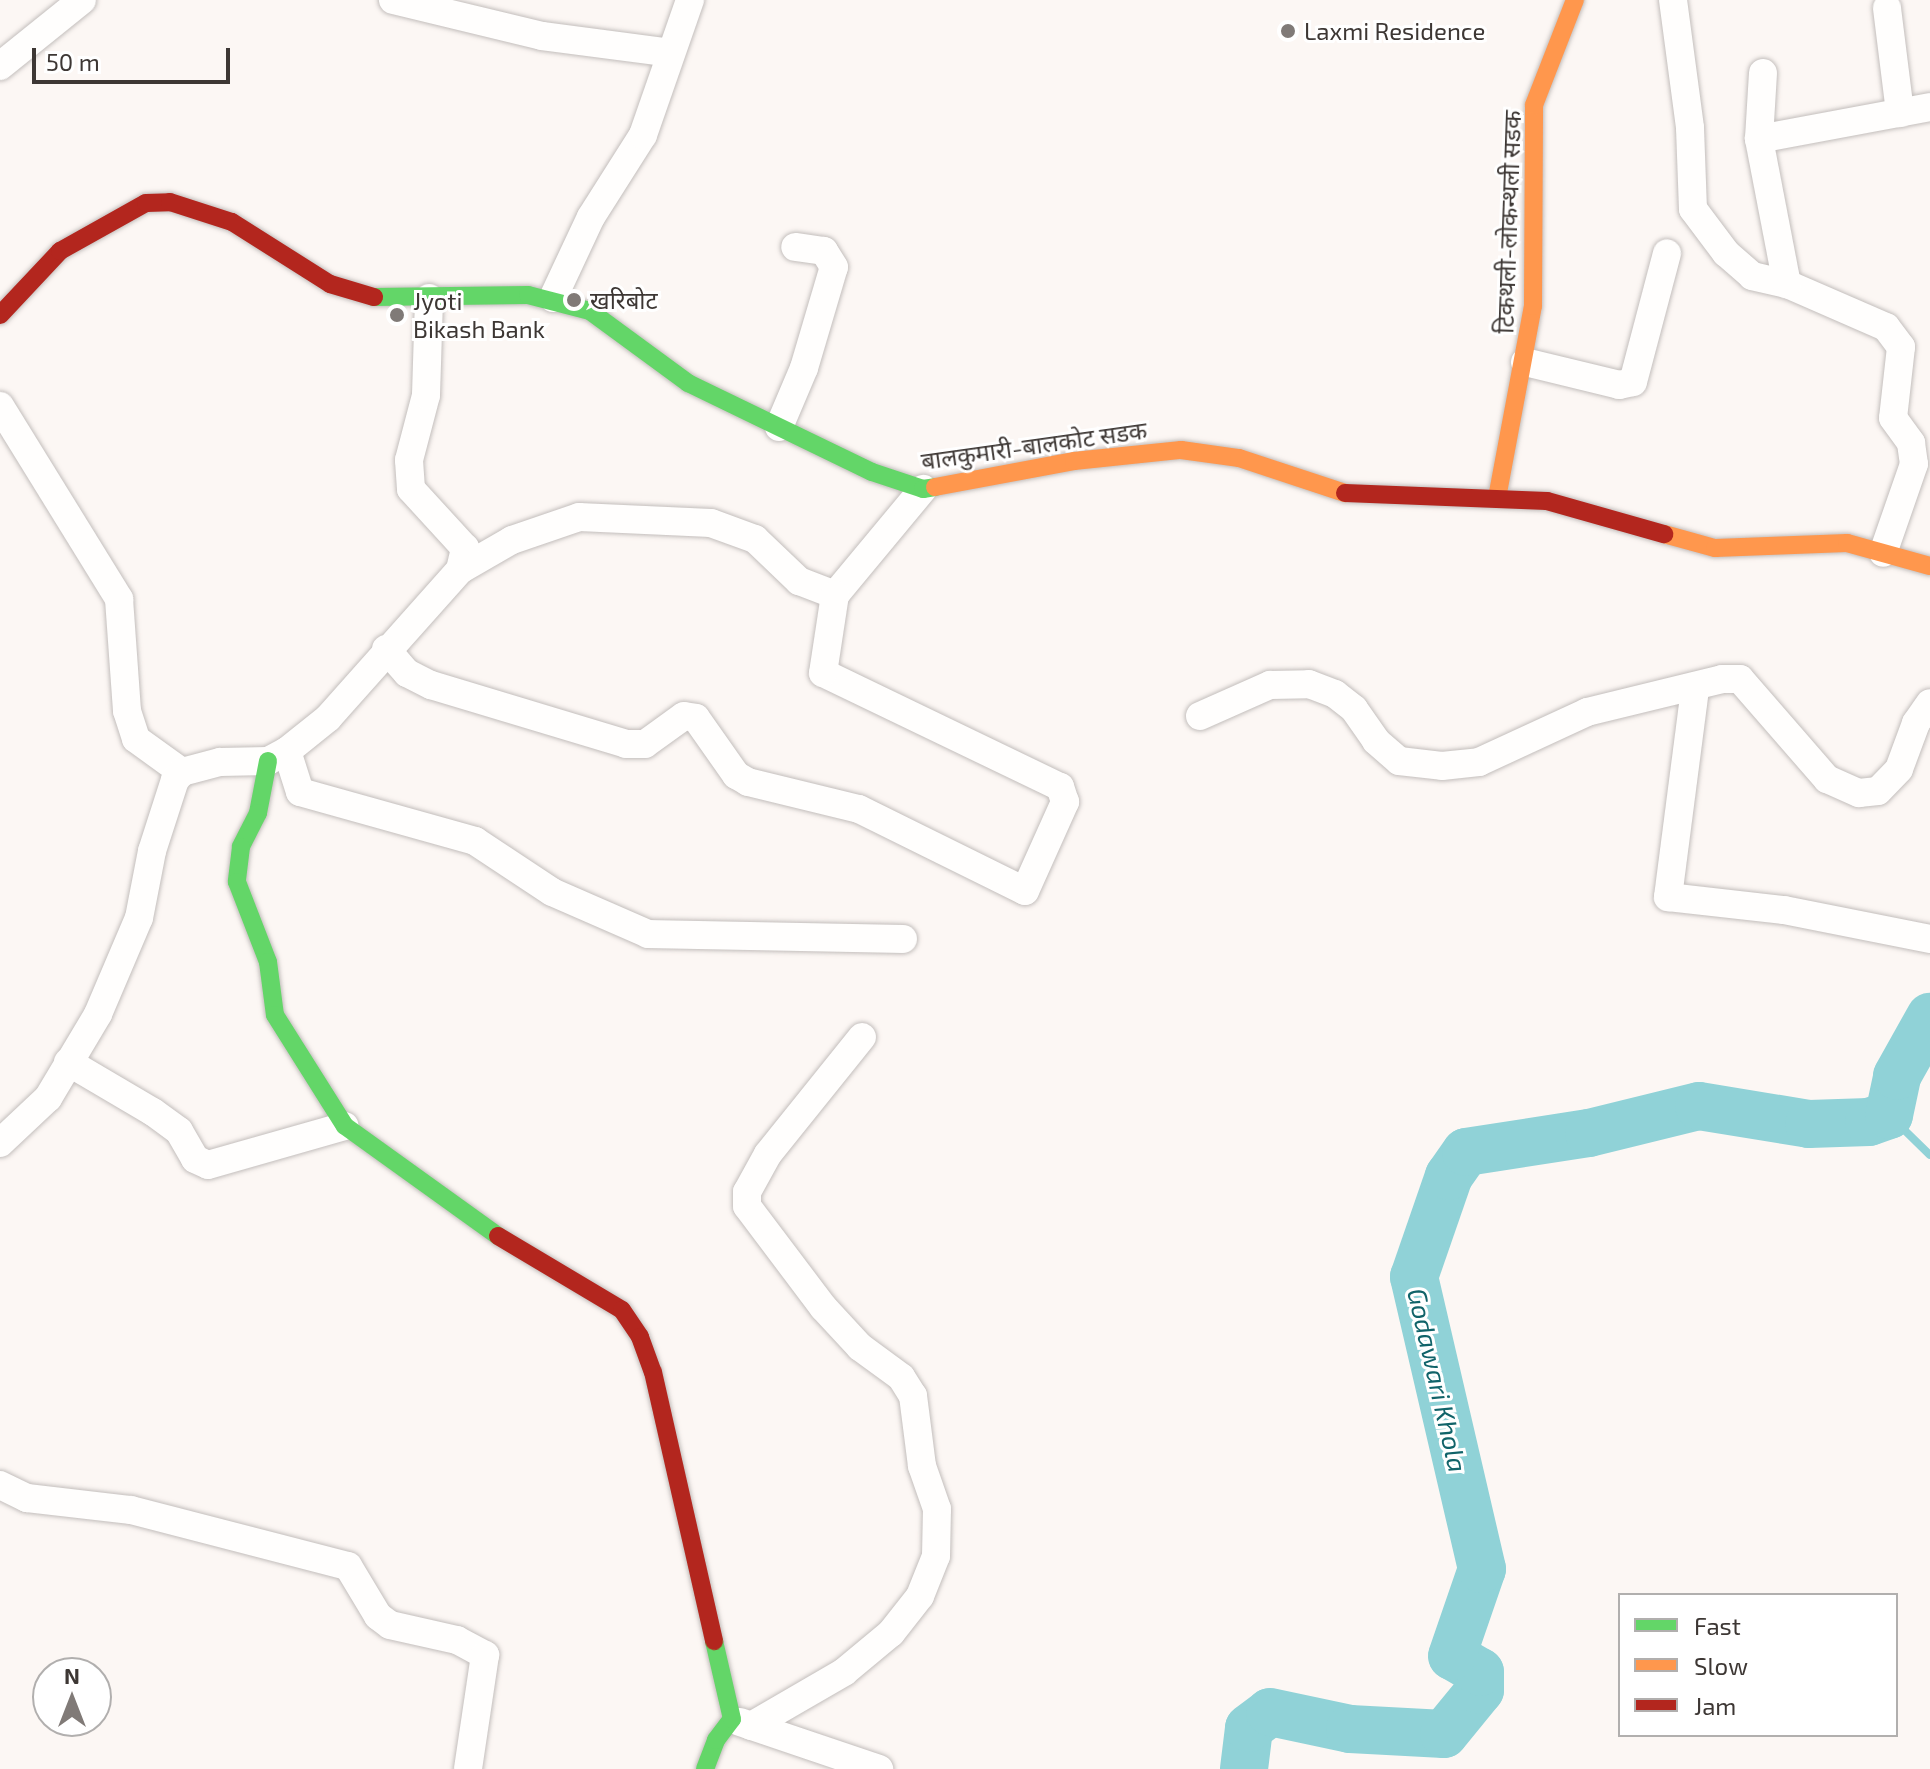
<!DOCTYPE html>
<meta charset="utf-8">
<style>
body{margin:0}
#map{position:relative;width:1930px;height:1769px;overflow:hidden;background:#fcf7f4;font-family:"Exo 2","Noto Sans Devanagari",sans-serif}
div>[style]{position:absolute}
.stream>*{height:8px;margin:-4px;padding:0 4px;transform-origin:4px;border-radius:4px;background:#90d2d7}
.river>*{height:48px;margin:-24px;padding:0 24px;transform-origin:24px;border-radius:24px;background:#90d2d7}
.roads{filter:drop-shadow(0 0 2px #c3bebc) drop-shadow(0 0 2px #c3bebc)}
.street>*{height:28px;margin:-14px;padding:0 14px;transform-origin:14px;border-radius:14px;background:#fffefd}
.fast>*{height:18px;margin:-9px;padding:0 9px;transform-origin:9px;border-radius:9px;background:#63d668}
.slow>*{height:18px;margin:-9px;padding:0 9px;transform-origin:9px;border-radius:9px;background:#ff974d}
.jam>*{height:18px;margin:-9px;padding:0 9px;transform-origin:9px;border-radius:9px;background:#b3261e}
.dots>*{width:22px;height:22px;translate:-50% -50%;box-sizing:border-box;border:4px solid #fff;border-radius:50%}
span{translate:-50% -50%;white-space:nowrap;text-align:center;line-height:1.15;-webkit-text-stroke:6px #fff;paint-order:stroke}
.poi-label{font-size:24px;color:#3d3734}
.left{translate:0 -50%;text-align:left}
.street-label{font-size:24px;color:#3d3734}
.water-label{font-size:26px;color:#106369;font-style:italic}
.legend{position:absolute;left:1618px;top:1593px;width:280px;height:144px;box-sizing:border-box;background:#fff;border:2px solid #b1afae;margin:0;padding:10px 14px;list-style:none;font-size:24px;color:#3d3734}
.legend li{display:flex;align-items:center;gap:16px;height:40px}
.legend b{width:40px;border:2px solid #b1afae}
.north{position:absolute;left:32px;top:1657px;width:80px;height:80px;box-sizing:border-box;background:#fff;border:2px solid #b1afae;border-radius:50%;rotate:0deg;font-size:22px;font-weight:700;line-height:32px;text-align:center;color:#3d3734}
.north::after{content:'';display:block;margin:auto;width:28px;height:36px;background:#807a77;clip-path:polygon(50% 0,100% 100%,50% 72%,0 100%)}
.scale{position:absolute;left:32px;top:48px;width:198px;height:36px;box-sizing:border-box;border:4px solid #3d3734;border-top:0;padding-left:10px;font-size:24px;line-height:28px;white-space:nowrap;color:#3d3734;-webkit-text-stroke:6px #fff;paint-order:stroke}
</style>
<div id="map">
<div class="stream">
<div style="left:1889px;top:1115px;width:57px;rotate:44.3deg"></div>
</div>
<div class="river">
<div style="left:1244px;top:1769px;width:41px;rotate:-83deg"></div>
<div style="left:1249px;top:1728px;width:26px;rotate:-37deg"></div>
<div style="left:1270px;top:1712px;width:82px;rotate:12deg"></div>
<div style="left:1350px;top:1729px;width:94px;rotate:3deg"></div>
<div style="left:1444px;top:1734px;width:57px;rotate:-50.7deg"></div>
<div style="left:1480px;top:1690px;width:18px;rotate:-90deg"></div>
<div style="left:1480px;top:1672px;width:32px;rotate:-150deg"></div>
<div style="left:1452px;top:1656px;width:92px;rotate:-71deg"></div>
<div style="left:1482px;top:1569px;width:300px;rotate:-103.1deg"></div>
<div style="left:1414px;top:1277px;width:107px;rotate:-70.9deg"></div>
<div style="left:1449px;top:1176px;width:29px;rotate:-55deg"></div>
<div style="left:1466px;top:1152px;width:124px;rotate:-8.8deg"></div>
<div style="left:1589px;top:1133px;width:113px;rotate:-13.8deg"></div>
<div style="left:1699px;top:1106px;width:111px;rotate:9.3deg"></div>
<div style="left:1809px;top:1124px;width:60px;rotate:-1.9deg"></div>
<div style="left:1869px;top:1122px;width:21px;rotate:-19deg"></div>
<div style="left:1889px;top:1115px;width:40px;rotate:-78deg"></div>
<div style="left:1897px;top:1076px;width:68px;rotate:-60.8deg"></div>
</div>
<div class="roads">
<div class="street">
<div style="left:393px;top:0;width:153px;rotate:13.6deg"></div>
<div style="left:542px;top:36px;width:130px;rotate:7.5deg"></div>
<div style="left:1673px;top:0;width:129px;rotate:82.4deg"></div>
<div style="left:1690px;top:128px;width:81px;rotate:87.9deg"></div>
<div style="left:1693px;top:209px;width:55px;rotate:53.1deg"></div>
<div style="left:1726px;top:253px;width:35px;rotate:41deg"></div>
<div style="left:1752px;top:276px;width:36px;rotate:13deg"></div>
<div style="left:1787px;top:284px;width:108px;rotate:23.5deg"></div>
<div style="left:1886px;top:327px;width:25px;rotate:53deg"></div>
<div style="left:1901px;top:347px;width:71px;rotate:96.4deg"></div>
<div style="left:1893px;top:418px;width:31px;rotate:54deg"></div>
<div style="left:1911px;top:443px;width:21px;rotate:82deg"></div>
<div style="left:1914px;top:464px;width:94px;rotate:109.2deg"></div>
<div style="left:1887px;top:8px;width:106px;rotate:82.9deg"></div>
<div style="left:0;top:66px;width:105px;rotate:-38.8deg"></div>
<div style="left:1763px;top:73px;width:66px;rotate:93.5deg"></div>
<div style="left:1759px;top:139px;width:148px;rotate:79.1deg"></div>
<div style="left:1759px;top:139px;width:174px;rotate:-10.6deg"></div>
<div style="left:553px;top:298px;width:89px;rotate:-64.9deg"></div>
<div style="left:591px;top:217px;width:97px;rotate:-57.6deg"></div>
<div style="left:643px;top:135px;width:143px;rotate:-70.8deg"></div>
<div style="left:1525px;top:362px;width:97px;rotate:13.7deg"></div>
<div style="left:1619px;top:385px;width:14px;rotate:-12deg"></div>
<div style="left:1633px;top:382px;width:133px;rotate:-75.2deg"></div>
<div style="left:0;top:406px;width:227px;rotate:58.3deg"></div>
<div style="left:119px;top:599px;width:112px;rotate:85.9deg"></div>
<div style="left:127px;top:711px;width:29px;rotate:72deg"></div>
<div style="left:136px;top:739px;width:57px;rotate:35.7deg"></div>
<div style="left:779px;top:427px;width:64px;rotate:-67deg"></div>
<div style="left:804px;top:368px;width:105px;rotate:-73.5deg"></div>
<div style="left:834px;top:267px;width:19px;rotate:-122deg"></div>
<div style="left:824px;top:251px;width:29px;rotate:-172deg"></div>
<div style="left:460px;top:570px;width:60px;rotate:-30deg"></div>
<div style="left:512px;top:540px;width:71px;rotate:-18.9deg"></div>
<div style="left:579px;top:517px;width:132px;rotate:2.6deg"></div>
<div style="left:711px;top:523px;width:47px;rotate:20deg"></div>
<div style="left:755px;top:539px;width:61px;rotate:43.7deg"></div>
<div style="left:799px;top:581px;width:39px;rotate:21deg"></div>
<div style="left:835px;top:595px;width:138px;rotate:-50.3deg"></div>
<div style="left:386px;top:649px;width:32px;rotate:49deg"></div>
<div style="left:407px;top:673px;width:27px;rotate:27deg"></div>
<div style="left:431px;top:685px;width:204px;rotate:16.8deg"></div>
<div style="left:626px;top:744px;width:19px"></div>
<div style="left:645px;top:744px;width:48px;rotate:-35.7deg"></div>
<div style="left:684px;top:716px;width:12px;rotate:9deg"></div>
<div style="left:696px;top:718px;width:70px;rotate:54.9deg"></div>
<div style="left:736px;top:775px;width:14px;rotate:30deg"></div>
<div style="left:748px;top:782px;width:114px;rotate:13.7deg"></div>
<div style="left:859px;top:809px;width:185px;rotate:26.3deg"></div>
<div style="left:1025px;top:891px;width:98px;rotate:-65.8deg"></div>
<div style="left:1065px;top:802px;width:16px;rotate:-108deg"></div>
<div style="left:1060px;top:787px;width:263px;rotate:-154.3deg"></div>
<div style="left:823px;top:673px;width:79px;rotate:-81.3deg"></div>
<div style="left:1695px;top:689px;width:210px;rotate:97.4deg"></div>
<div style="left:1668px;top:897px;width:117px;rotate:6.4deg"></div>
<div style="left:1784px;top:910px;width:149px;rotate:11.2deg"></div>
<div style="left:1200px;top:716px;width:77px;rotate:-23.9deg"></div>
<div style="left:1270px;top:685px;width:39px;rotate:-1deg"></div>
<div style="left:1309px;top:684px;width:28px;rotate:21deg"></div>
<div style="left:1335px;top:694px;width:24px;rotate:38deg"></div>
<div style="left:1354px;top:709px;width:39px;rotate:55deg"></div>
<div style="left:1376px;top:741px;width:30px;rotate:41deg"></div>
<div style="left:1399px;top:761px;width:43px;rotate:6.6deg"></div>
<div style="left:1442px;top:766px;width:37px;rotate:-6deg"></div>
<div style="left:1479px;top:762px;width:119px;rotate:-24.8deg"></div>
<div style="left:1587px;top:712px;width:139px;rotate:-13.7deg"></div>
<div style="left:1722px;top:679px;width:18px"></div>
<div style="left:1740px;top:679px;width:133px;rotate:49deg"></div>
<div style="left:1827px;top:779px;width:35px;rotate:24deg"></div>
<div style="left:1859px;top:793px;width:19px;rotate:-6deg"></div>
<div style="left:1878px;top:791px;width:30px;rotate:-46deg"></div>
<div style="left:1899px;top:769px;width:49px;rotate:-69.7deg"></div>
<div style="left:1916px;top:723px;width:24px;rotate:-55deg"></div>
<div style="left:287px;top:751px;width:43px;rotate:72.4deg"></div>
<div style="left:300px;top:792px;width:182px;rotate:15.6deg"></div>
<div style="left:475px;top:841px;width:92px;rotate:33.5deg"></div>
<div style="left:552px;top:892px;width:105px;rotate:23.6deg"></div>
<div style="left:648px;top:934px;width:255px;rotate:1.1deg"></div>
<div style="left:68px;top:1062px;width:99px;rotate:30.5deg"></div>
<div style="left:153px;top:1112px;width:32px;rotate:36deg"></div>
<div style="left:179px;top:1131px;width:32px;rotate:60deg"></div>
<div style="left:195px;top:1159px;width:14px;rotate:25deg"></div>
<div style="left:208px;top:1165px;width:142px;rotate:-15.9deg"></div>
<div style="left:0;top:1143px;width:66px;rotate:-43.2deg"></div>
<div style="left:48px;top:1098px;width:98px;rotate:-59.2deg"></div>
<div style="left:98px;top:1014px;width:104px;rotate:-66.9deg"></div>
<div style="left:139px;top:918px;width:68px;rotate:-79deg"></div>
<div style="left:152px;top:851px;width:75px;rotate:-72.1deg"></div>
<div style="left:175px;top:780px;width:11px;rotate:-49deg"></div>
<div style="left:182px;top:772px;width:39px;rotate:-15deg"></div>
<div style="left:220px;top:762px;width:48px;rotate:-1.2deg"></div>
<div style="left:268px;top:761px;width:21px;rotate:-28deg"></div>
<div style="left:287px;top:751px;width:53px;rotate:-38.8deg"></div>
<div style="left:328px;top:718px;width:198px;rotate:-48.3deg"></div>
<div style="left:460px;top:570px;width:23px;rotate:-77deg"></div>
<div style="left:465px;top:548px;width:80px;rotate:-132.5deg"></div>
<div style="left:411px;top:489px;width:29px;rotate:-94deg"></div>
<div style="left:409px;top:460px;width:67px;rotate:-75.3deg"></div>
<div style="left:426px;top:395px;width:97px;rotate:-88.2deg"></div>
<div style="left:0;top:1485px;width:30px;rotate:26deg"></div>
<div style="left:27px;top:1498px;width:105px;rotate:6.6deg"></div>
<div style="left:131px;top:1510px;width:224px;rotate:14.5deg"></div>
<div style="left:348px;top:1566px;width:58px;rotate:59deg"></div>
<div style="left:378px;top:1616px;width:15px;rotate:37deg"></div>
<div style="left:390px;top:1625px;width:69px;rotate:12.6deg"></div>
<div style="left:457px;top:1640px;width:32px;rotate:28deg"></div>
<div style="left:485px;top:1655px;width:115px;rotate:98.5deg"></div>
<div style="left:740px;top:1722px;width:147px;rotate:18.7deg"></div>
<div style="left:751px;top:1726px;width:108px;rotate:-30.1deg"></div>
<div style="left:844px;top:1672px;width:61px;rotate:-39.7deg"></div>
<div style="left:891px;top:1633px;width:47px;rotate:-51.9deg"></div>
<div style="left:920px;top:1596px;width:43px;rotate:-68.2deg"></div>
<div style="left:936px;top:1556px;width:47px;rotate:-88.8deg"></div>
<div style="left:937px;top:1509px;width:46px;rotate:-109.2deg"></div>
<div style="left:922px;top:1466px;width:71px;rotate:-97.3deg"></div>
<div style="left:913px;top:1396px;width:22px;rotate:-122deg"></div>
<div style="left:901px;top:1377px;width:51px;rotate:-143.8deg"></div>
<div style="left:860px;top:1347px;width:54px;rotate:-132.8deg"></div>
<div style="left:823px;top:1307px;width:126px;rotate:-127deg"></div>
<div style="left:747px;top:1206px;width:14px;rotate:-90deg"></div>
<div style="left:747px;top:1192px;width:43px;rotate:-61.1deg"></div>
<div style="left:768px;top:1154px;width:150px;rotate:-51.2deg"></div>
</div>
<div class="fast">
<div style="left:374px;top:297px;width:154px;rotate:-0.7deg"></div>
<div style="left:528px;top:295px;width:64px;rotate:14.5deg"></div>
<div style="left:590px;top:311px;width:122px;rotate:36.3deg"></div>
<div style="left:688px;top:383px;width:204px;rotate:25.8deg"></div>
<div style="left:872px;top:472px;width:54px;rotate:18.4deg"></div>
<div style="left:923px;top:489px;width:12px;rotate:-9deg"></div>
<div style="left:268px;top:761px;width:53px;rotate:100.9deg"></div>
<div style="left:258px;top:813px;width:38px;rotate:117deg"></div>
<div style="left:241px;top:847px;width:35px;rotate:97deg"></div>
<div style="left:237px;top:882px;width:86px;rotate:68.8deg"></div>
<div style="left:268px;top:962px;width:53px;rotate:82.5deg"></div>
<div style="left:275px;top:1015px;width:131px;rotate:57.8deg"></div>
<div style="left:345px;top:1126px;width:188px;rotate:35.7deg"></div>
<div style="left:705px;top:1769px;width:31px;rotate:-69deg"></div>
<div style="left:716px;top:1740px;width:26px;rotate:-53deg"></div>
<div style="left:732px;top:1719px;width:80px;rotate:-103deg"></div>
</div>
<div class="slow">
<div style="left:935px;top:487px;width:141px;rotate:-10.6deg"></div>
<div style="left:1074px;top:461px;width:108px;rotate:-5.9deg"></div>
<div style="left:1181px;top:450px;width:59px;rotate:7.9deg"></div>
<div style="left:1239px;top:458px;width:112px;rotate:18.3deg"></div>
<div style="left:1497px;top:498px;width:195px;rotate:-79.4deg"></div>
<div style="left:1533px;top:306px;width:201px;rotate:-89.7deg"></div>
<div style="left:1534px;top:105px;width:113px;rotate:-68.7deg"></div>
<div style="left:1664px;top:534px;width:53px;rotate:15.4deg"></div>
<div style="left:1715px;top:548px;width:132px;rotate:-2.2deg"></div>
<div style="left:1847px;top:543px;width:86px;rotate:15.5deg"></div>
</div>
<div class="jam">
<div style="left:0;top:315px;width:88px;rotate:-46.8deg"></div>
<div style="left:60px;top:251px;width:98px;rotate:-29.2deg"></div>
<div style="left:146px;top:203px;width:24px;rotate:-2deg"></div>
<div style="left:170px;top:202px;width:65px;rotate:17.9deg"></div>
<div style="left:232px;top:222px;width:116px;rotate:32.3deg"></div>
<div style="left:330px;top:284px;width:46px;rotate:16.5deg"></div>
<div style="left:1345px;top:493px;width:202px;rotate:2.3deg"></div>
<div style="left:1547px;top:501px;width:122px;rotate:15.8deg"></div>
<div style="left:498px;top:1236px;width:144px;rotate:30.8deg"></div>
<div style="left:622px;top:1310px;width:32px;rotate:56deg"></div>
<div style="left:640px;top:1337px;width:37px;rotate:70deg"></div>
<div style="left:653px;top:1372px;width:276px;rotate:77.2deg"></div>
</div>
</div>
<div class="dots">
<div style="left:1288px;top:31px;background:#807a77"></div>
<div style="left:574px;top:300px;background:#807a77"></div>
<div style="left:397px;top:315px;background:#807a77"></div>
</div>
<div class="poi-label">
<span class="left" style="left:1304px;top:31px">Laxmi Residence</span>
<span class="left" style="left:590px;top:300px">खरिबोट</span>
<span class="left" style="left:413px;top:315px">Jyoti<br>Bikash Bank</span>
</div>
<div class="street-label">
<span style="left:1508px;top:222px;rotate:-88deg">टिकथली-लोकन्थली सडक</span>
<span style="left:1034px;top:445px;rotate:-8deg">बालकुमारी-बालकोट सडक</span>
</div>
<div class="water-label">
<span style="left:1438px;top:1380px;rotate:77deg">Godawari Khola</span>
</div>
<ul class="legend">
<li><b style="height:10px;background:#63d668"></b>Fast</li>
<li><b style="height:10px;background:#ff974d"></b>Slow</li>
<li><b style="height:10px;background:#b3261e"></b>Jam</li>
</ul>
<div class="north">N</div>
<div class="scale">50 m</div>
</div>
